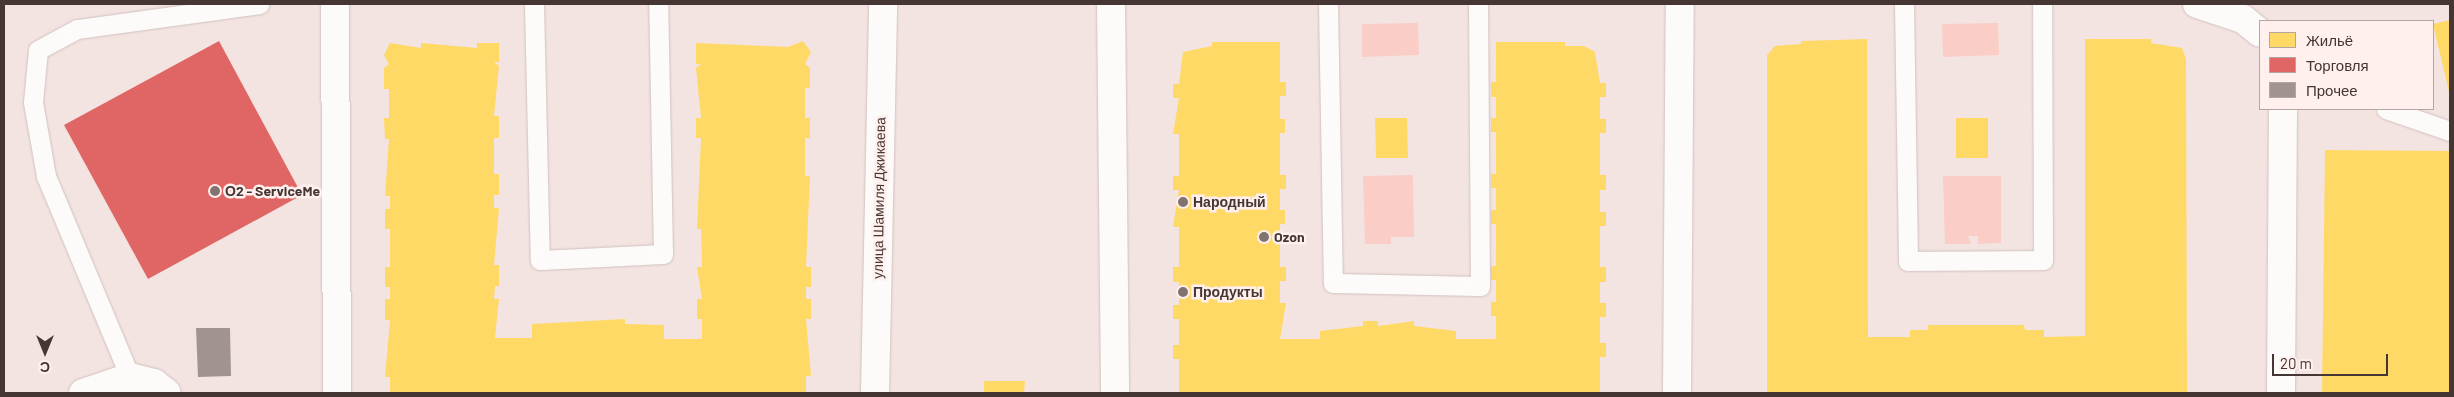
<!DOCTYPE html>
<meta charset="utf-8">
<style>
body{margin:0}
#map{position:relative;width:2454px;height:397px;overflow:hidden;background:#f4e4e1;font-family:Barlow,sans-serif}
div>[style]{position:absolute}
.green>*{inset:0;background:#facdc6}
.homes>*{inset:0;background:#ffd966}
.shops>*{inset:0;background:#e06666}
.building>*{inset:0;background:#a09390}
.roads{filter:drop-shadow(0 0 1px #d0c1bf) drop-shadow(0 0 1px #d0c1bf)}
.service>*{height:19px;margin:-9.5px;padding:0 9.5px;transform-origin:9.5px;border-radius:9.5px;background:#fdfbfa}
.minor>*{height:28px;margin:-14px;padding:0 14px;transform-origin:14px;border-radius:14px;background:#fdfbfa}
.dots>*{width:14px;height:14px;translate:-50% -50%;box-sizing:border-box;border:2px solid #ffefed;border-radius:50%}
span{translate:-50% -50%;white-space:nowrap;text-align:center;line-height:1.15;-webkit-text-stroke:5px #ffefed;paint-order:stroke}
.poi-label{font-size:14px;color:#453634;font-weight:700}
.left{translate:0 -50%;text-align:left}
.street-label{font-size:14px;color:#453634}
.frame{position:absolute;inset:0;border:5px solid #453634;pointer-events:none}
.legend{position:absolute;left:2259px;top:20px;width:175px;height:90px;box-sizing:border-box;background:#ffefed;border:1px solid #b5a5a3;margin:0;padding:6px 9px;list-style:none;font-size:15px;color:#453634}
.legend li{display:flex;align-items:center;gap:10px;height:25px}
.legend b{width:25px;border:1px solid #b5a5a3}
.north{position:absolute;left:20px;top:327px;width:50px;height:50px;-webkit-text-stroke:4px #ffefed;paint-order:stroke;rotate:180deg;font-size:14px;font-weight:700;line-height:20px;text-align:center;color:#453634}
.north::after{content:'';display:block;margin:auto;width:18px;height:22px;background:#453634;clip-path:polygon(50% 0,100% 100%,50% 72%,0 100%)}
.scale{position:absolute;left:2272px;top:354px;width:116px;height:22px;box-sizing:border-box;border:2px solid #453634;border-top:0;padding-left:6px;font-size:15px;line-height:18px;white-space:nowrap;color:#453634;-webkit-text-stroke:4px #ffefed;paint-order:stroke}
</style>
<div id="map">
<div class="green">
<div style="clip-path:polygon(1418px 23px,1419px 55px,1362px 57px,1362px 24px)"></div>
<div style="clip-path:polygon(1998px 23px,1999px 55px,1943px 57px,1942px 24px)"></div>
<div style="clip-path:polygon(1413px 175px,1414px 237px,1391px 237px,1391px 244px,1365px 244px,1363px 176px)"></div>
<div style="clip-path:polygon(1943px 176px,2001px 176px,2001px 243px,1978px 244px,1978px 236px,1968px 236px,1971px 244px,1945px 244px)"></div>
</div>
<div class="homes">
<div style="clip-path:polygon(2450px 20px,2450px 96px,2433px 24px)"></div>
<div style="clip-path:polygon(1867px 39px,1868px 337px,1910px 337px,1910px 330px,1928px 330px,1928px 325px,2024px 325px,2025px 330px,2044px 330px,2044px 337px,2085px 336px,2085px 39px,2151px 39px,2151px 43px,2182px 48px,2186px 59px,2187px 393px,1767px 393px,1767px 55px,1775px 46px,1801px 44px,1801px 41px)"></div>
<div style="clip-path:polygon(803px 41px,811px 52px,805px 64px,810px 68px,810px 88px,805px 88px,805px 118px,810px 118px,810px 138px,805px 138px,805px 176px,810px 176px,806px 267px,811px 267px,811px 287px,806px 287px,806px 299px,811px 299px,811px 319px,806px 319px,811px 376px,806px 376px,806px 393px,390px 393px,390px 377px,385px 377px,390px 320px,385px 320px,385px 299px,390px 299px,390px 287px,385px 287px,385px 267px,390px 267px,390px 229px,385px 229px,385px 209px,390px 209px,390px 196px,385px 196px,389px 139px,385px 139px,384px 118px,389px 118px,389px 89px,384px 89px,384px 68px,389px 64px,384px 55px,390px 43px,421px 48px,421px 43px,477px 48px,477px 43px,499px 43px,499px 62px,494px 62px,499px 66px,494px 116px,499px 116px,499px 138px,494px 138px,494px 174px,499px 174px,499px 195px,494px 195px,494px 208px,499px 208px,494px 265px,499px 265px,499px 286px,495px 286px,494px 299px,499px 299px,495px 338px,532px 338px,532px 324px,625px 319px,625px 324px,664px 325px,664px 339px,702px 339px,702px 319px,697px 319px,697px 299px,702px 299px,697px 267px,702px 267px,701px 229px,697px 229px,701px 138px,696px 138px,696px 118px,701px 118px,696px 68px,701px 64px,696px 64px,696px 43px,788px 47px)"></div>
<div style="clip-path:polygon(1212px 42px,1280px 42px,1280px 82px,1286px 82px,1286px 96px,1280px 96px,1280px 119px,1285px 119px,1285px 133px,1280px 133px,1280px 175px,1286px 175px,1286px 189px,1280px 189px,1280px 210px,1285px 210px,1285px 224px,1280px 224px,1280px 267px,1286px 267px,1286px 281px,1280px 281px,1280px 303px,1286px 303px,1280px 339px,1320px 339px,1320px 331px,1363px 326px,1363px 321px,1378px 321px,1378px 326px,1414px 321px,1414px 326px,1456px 331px,1456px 339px,1496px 339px,1496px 316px,1491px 316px,1491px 302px,1496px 302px,1496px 280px,1491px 280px,1491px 266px,1496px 266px,1496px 224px,1491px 224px,1491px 210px,1496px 210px,1496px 188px,1491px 188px,1491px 174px,1496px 174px,1496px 132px,1491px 132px,1491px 118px,1496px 118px,1496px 97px,1491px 97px,1491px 82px,1496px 82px,1496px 42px,1565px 42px,1565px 46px,1584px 46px,1595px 52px,1600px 83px,1606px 83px,1606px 97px,1600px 97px,1600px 119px,1606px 119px,1606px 133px,1600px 133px,1600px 175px,1606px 175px,1606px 190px,1600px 190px,1600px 212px,1606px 212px,1606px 226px,1600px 226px,1600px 267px,1606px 267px,1606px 282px,1600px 282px,1600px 303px,1606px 303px,1606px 317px,1600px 317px,1600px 343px,1606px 343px,1606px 357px,1600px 357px,1600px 393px,1179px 393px,1179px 359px,1173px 359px,1173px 345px,1179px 345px,1179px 319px,1173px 319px,1173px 305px,1179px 305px,1179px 282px,1173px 282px,1173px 267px,1179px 267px,1179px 227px,1173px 227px,1179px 190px,1173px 190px,1173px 176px,1179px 176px,1179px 134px,1173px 134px,1179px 98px,1173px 98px,1173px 84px,1179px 84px,1183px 52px,1212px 46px)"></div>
<div style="clip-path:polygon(1375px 118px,1407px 118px,1408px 158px,1376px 158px)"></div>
<div style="clip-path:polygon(1956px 118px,1988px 118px,1988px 158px,1956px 158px)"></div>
<div style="clip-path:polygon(2325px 150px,2450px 151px,2450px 393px,2322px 393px)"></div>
<div style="clip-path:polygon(984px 381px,1025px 381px,1024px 393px,984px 393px)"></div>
</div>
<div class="shops">
<div style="clip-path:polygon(219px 41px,302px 195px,148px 279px,64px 125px)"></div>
</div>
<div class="building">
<div style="clip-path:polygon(196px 328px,230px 328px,231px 376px,198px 377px)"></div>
</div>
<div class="roads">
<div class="service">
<div style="left:534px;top:4px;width:256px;rotate:88.7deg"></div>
<div style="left:540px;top:260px;width:123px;rotate:-2.8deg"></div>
<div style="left:663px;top:254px;width:250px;rotate:-91.1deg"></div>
<div style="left:1328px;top:4px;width:279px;rotate:89deg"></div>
<div style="left:1333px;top:283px;width:147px;rotate:1.2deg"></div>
<div style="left:1480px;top:286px;width:282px;rotate:-90.4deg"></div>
<div style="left:1904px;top:4px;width:257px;rotate:89.1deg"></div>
<div style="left:1908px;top:261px;width:135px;rotate:-0.4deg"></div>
<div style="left:2043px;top:260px;width:256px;rotate:-90.2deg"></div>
<div style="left:2386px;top:109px;width:68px;rotate:19deg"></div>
<div style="left:130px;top:377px;width:218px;rotate:-112.7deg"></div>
<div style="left:46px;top:176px;width:75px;rotate:-100deg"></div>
<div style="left:33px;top:102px;width:52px;rotate:-84.5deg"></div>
<div style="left:38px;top:50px;width:44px;rotate:-28.3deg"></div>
<div style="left:77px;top:29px;width:184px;rotate:-7.8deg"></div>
</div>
<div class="minor">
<div style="left:335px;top:4px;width:389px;rotate:89.7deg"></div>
<div style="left:1111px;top:4px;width:389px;rotate:89.4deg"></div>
<div style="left:2197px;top:4px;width:48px;rotate:18.1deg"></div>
<div style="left:2243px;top:19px;width:22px;rotate:39deg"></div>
<div style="left:83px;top:393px;width:50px;rotate:-18.8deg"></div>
<div style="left:130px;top:377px;width:25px;rotate:14deg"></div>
<div style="left:154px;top:383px;width:16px;rotate:38deg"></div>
<div style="left:875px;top:393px;width:389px;rotate:-88.8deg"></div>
<div style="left:1677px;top:393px;width:389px;rotate:-89.6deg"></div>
<div style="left:2281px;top:393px;width:284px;rotate:-89.6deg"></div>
</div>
</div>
<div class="dots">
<div style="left:215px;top:191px;background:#827371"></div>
<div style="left:1183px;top:202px;background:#827371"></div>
<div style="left:1264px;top:237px;background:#827371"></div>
<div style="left:1183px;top:292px;background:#827371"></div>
</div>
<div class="poi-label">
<span class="left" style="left:225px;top:191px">О2 - ServiceMe</span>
<span class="left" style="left:1193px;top:202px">Народный</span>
<span class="left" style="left:1274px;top:237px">Ozon</span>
<span class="left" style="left:1193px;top:292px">Продукты</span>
</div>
<div class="street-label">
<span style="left:879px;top:198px;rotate:-89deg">улица Шамиля Джикаева</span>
</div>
<div class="frame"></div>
<ul class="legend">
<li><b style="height:14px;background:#ffd966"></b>Жильё</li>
<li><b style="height:14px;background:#e06666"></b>Торговля</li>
<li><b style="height:14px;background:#a09390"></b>Прочее</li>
</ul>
<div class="north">С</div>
<div class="scale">20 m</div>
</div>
